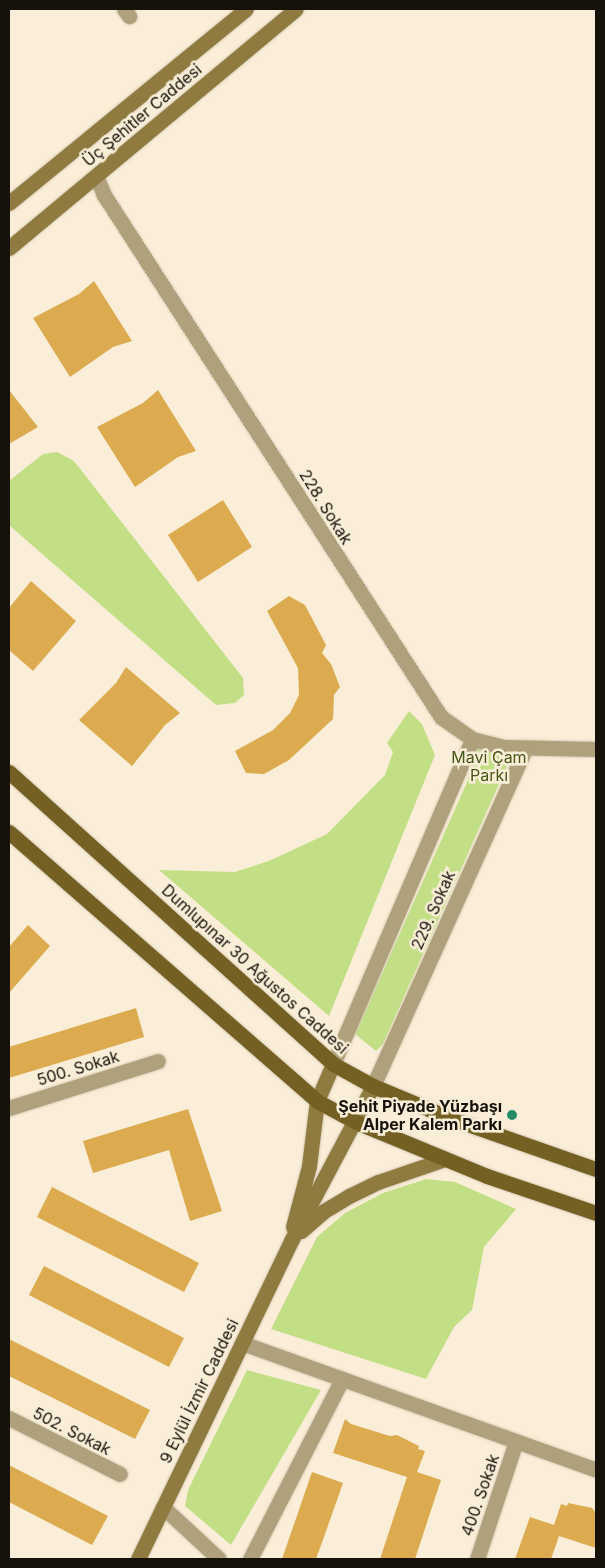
<!DOCTYPE html>
<meta charset="utf-8">
<style>
body{margin:0}
#map{position:relative;width:605px;height:1568px;overflow:hidden;background:#faeed8;font-family:Inter,sans-serif}
div>[style]{position:absolute}
.green>*{inset:0;background:#c2df86}
.building>*{inset:0;background:#dcab50}
.roads{filter:drop-shadow(0 0 1px #d6cbb7) drop-shadow(0 0 1px #d6cbb7)}
.street>*{height:15px;margin:-7.5px;padding:0 7.5px;transform-origin:7.5px;border-radius:7.5px;background:#afa17b}
.secondary>*{height:15px;margin:-7.5px;padding:0 7.5px;transform-origin:7.5px;border-radius:7.5px;background:#8f7b3f}
.primary>*{height:15px;margin:-7.5px;padding:0 7.5px;transform-origin:7.5px;border-radius:7.5px;background:#746023}
.dots>*{width:14px;height:14px;translate:-50% -50%;box-sizing:border-box;border:2px solid #faeed8;border-radius:50%}
span{translate:-50% -50%;white-space:nowrap;text-align:center;line-height:1.15;-webkit-text-stroke:5px #faeed8;paint-order:stroke}
.street-label{font-size:16px;color:#16120a}
.park-label{font-size:16px;color:#455716}
.poi-label{font-size:16px;color:#16120a;font-weight:700}
.right{translate:-100% -50%;text-align:right}
.frame{position:absolute;inset:0;border:10px solid #16120a;pointer-events:none}
</style>
<div id="map">
<div class="green">
<div style="clip-path:polygon(57px 452px,74px 461px,243px 678px,244px 695px,235px 703px,216px 705px,10px 526px,9px 481px,43px 454px)"></div>
<div style="clip-path:polygon(409px 711px,422px 724px,435px 755px,329px 1016px,159px 870px,235px 872px,269px 861px,327px 834px,385px 775px,393px 752px,387px 743px)"></div>
<div style="clip-path:polygon(476px 742px,511px 757px,383px 1044px,376px 1051px,355px 1034px,468px 780px)"></div>
<div style="clip-path:polygon(426px 1179px,455px 1182px,516px 1209px,484px 1247px,472px 1310px,454px 1327px,426px 1379px,271px 1329px,317px 1237px,345px 1213px,383px 1193px)"></div>
<div style="clip-path:polygon(247px 1370px,321px 1390px,231px 1545px,185px 1506px,188px 1490px)"></div>
</div>
<div class="building">
<div style="clip-path:polygon(94px 281px,132px 341px,113px 347px,70px 377px,33px 318px,79px 294px)"></div>
<div style="clip-path:polygon(9px 390px,38px 427px,9px 444px)"></div>
<div style="clip-path:polygon(158px 390px,196px 451px,178px 457px,135px 487px,97px 427px,143px 403px)"></div>
<div style="clip-path:polygon(223px 500px,252px 547px,198px 582px,168px 535px)"></div>
<div style="clip-path:polygon(31px 581px,76px 621px,33px 671px,9px 650px,9px 608px)"></div>
<div style="clip-path:polygon(289px 596px,305px 605px,326px 645px,322px 653px,331px 664px,340px 687px,334px 695px,333px 719px,289px 760px,264px 774px,246px 773px,235px 751px,273px 730px,290px 713px,299px 695px,298px 668px,267px 611px)"></div>
<div style="clip-path:polygon(126px 667px,180px 713px,165px 725px,132px 766px,79px 720px,116px 683px)"></div>
<div style="clip-path:polygon(28px 925px,50px 946px,9px 993px,9px 947px)"></div>
<div style="clip-path:polygon(136px 1008px,144px 1037px,9px 1078px,9px 1047px)"></div>
<div style="clip-path:polygon(188px 1109px,222px 1211px,190px 1221px,169px 1150px,93px 1173px,83px 1141px)"></div>
<div style="clip-path:polygon(52px 1187px,199px 1263px,184px 1292px,37px 1217px)"></div>
<div style="clip-path:polygon(44px 1266px,184px 1338px,169px 1367px,29px 1295px)"></div>
<div style="clip-path:polygon(9px 1339px,150px 1410px,135px 1439px,9px 1376px)"></div>
<div style="clip-path:polygon(345px 1419px,351px 1424px,390px 1436px,397px 1435px,419px 1446px,418px 1449px,425px 1451px,417px 1472px,441px 1480px,415px 1559px,380px 1559px,407px 1477px,333px 1453px)"></div>
<div style="clip-path:polygon(9px 1465px,108px 1516px,92px 1545px,9px 1502px)"></div>
<div style="clip-path:polygon(312px 1472px,343px 1483px,325px 1534px,316px 1559px,282px 1559px)"></div>
<div style="clip-path:polygon(568px 1503px,592px 1508px,596px 1513px,596px 1548px,559px 1536px,551px 1559px,515px 1559px,530px 1517px,554px 1525px,561px 1504px,567px 1506px)"></div>
</div>
<div class="roads">
<div class="street">
<div style="left:124px;top:9px;width:9px;rotate:54deg"></div>
<div style="left:96px;top:176px;width:21px;rotate:67deg"></div>
<div style="left:104px;top:195px;width:621px;rotate:57.15deg"></div>
<div style="left:441px;top:717px;width:38px;rotate:35deg"></div>
<div style="left:472px;top:739px;width:34px;rotate:14deg"></div>
<div style="left:505px;top:747px;width:91px;rotate:1.3deg"></div>
<div style="left:333px;top:1064px;width:353px;rotate:-66.8deg"></div>
<div style="left:373px;top:1086px;width:370px;rotate:-65.7deg"></div>
<div style="left:9px;top:1108px;width:156px;rotate:-17.5deg"></div>
<div style="left:242px;top:1343px;width:376px;rotate:19.7deg"></div>
<div style="left:9px;top:1418px;width:124px;rotate:26.8deg"></div>
<div style="left:163px;top:1507px;width:76px;rotate:42.9deg"></div>
<div style="left:250px;top:1559px;width:202px;rotate:-62.9deg"></div>
<div style="left:477px;top:1559px;width:124px;rotate:-71.7deg"></div>
</div>
<div class="secondary">
<div style="left:9px;top:203px;width:306px;rotate:-39.3deg"></div>
<div style="left:9px;top:248px;width:373px;rotate:-39.8deg"></div>
<div style="left:293px;top:1227px;width:63px;rotate:-75.3deg"></div>
<div style="left:309px;top:1166px;width:65px;rotate:-83deg"></div>
<div style="left:317px;top:1101px;width:40px;rotate:-66.6deg"></div>
<div style="left:301px;top:1231px;width:30px;rotate:-41deg"></div>
<div style="left:324px;top:1211px;width:29px;rotate:-31deg"></div>
<div style="left:349px;top:1196px;width:32px;rotate:-26deg"></div>
<div style="left:378px;top:1182px;width:71px;rotate:-18.9deg"></div>
<div style="left:138px;top:1559px;width:355px;rotate:-64.3deg"></div>
<div style="left:292px;top:1239px;width:173px;rotate:-62.1deg"></div>
</div>
<div class="primary">
<div style="left:9px;top:772px;width:436px;rotate:42deg"></div>
<div style="left:333px;top:1064px;width:46px;rotate:28.8deg"></div>
<div style="left:373px;top:1086px;width:83px;rotate:22.6deg"></div>
<div style="left:450px;top:1118px;width:155px;rotate:19.3deg"></div>
<div style="left:9px;top:832px;width:409px;rotate:41.1deg"></div>
<div style="left:317px;top:1101px;width:44px;rotate:28.3deg"></div>
<div style="left:356px;top:1122px;width:142px;rotate:22.4deg"></div>
<div style="left:487px;top:1176px;width:115px;rotate:18.7deg"></div>
</div>
</div>
<div class="dots">
<div style="left:512px;top:1115px;background:#278c67"></div>
</div>
<div class="street-label">
<span style="left:142px;top:115px;rotate:-40deg">Üç Şehitler Caddesi</span>
<span style="left:326px;top:507px;rotate:58deg">228. Sokak</span>
<span style="left:433px;top:910px;rotate:-66deg">229. Sokak</span>
<span style="left:255px;top:969px;rotate:42deg">Dumlupınar 30 Ağustos Caddesi</span>
<span style="left:78px;top:1068px;rotate:-17deg">500. Sokak</span>
<span style="left:199px;top:1391px;rotate:-64deg">9 Eylül İzmir Caddesi</span>
<span style="left:72px;top:1431px;rotate:27deg">502. Sokak</span>
<span style="left:480px;top:1495px;rotate:-71deg">400. Sokak</span>
</div>
<div class="park-label">
<span style="left:489px;top:766px">Mavi Çam<br>Parkı</span>
</div>
<div class="poi-label">
<span class="right" style="left:502px;top:1115px">Şehit Piyade Yüzbaşı<br>Alper Kalem Parkı</span>
</div>
<div class="frame"></div>
</div>
